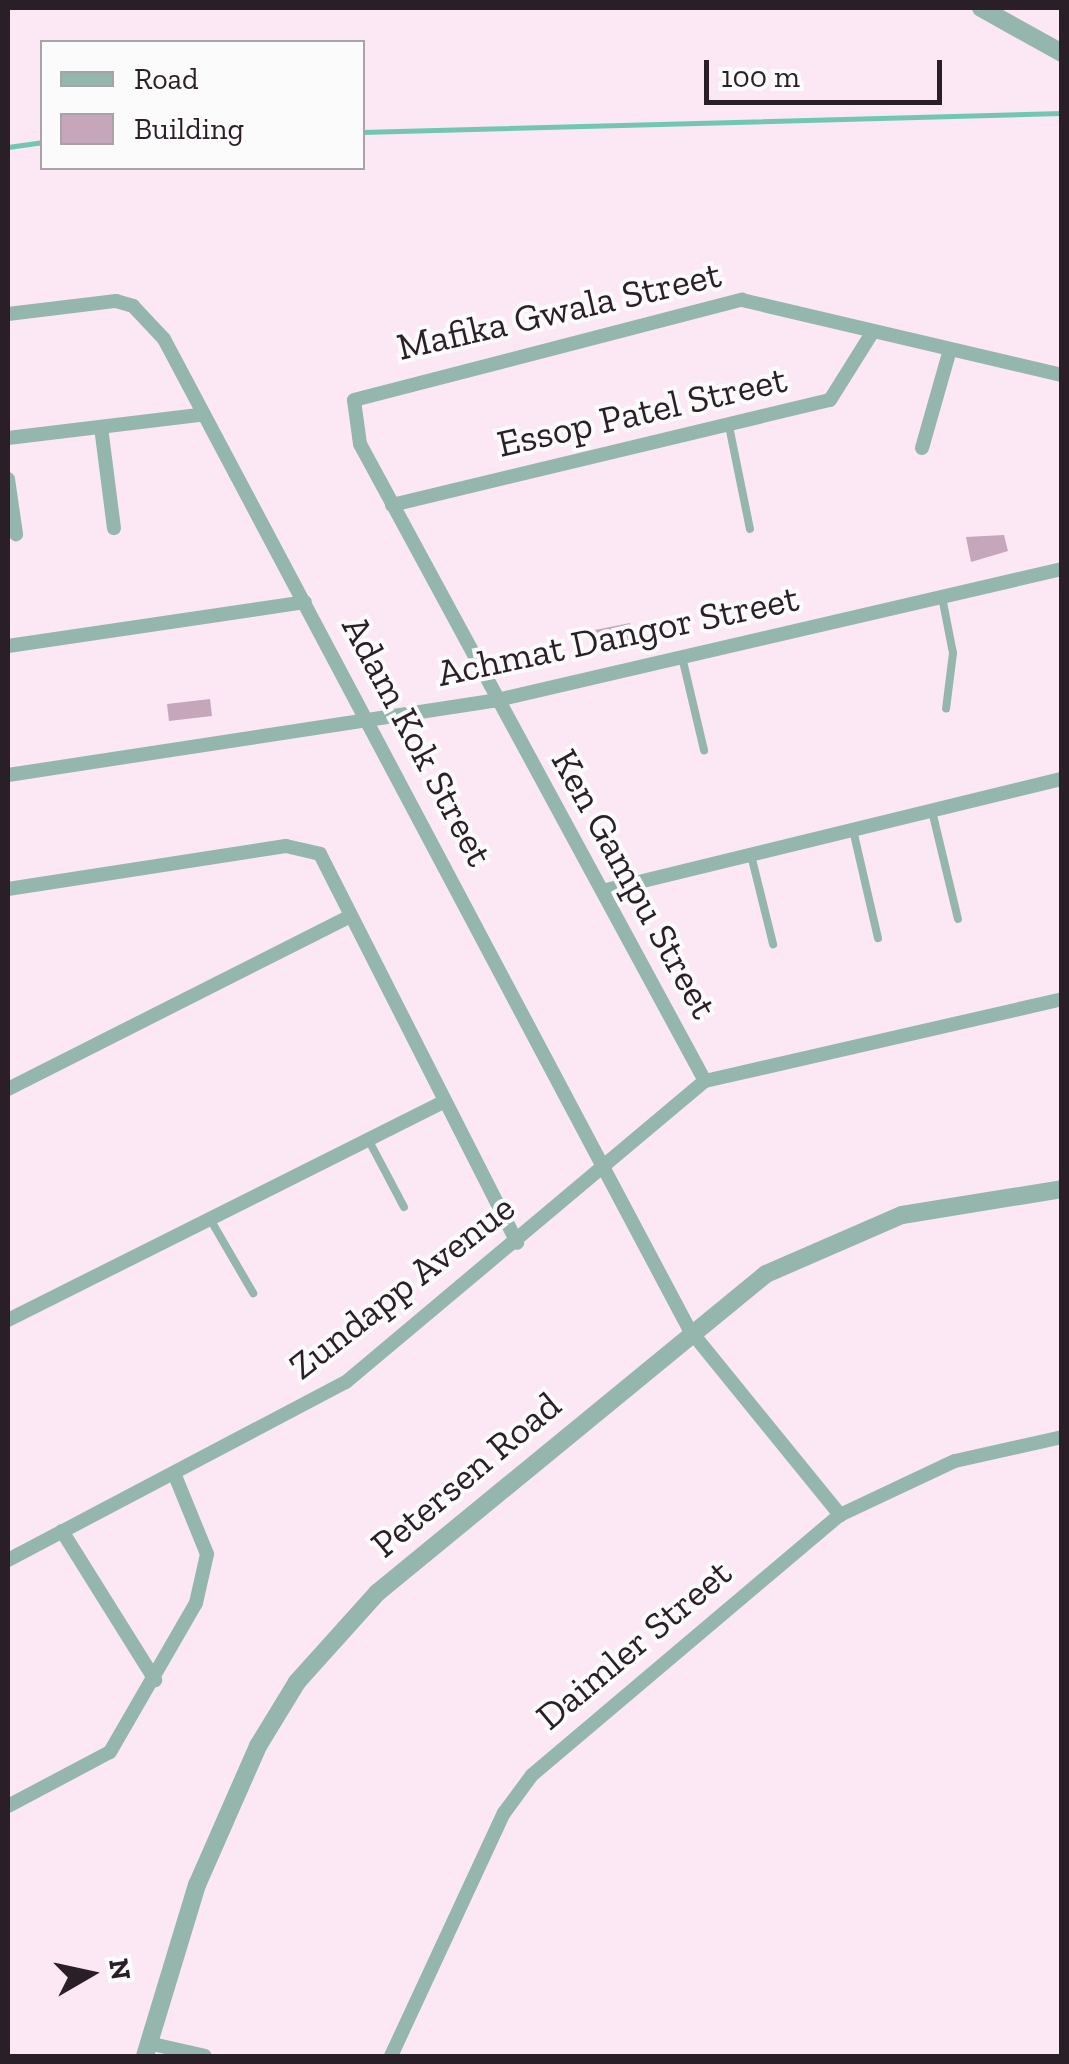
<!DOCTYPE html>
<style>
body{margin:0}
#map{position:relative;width:1069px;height:2064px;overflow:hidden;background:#fbe8f4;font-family:"Zilla Slab",serif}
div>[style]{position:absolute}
.stream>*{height:5px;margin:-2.5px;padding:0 2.5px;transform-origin:2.5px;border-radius:2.5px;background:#72c7b3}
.building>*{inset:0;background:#c5a6bb}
.service>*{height:8px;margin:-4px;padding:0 4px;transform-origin:4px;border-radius:4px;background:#94b6ad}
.minor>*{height:14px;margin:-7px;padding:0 7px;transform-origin:7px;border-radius:7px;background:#94b6ad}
.tertiary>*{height:18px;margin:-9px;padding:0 9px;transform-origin:9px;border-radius:9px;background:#94b6ad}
span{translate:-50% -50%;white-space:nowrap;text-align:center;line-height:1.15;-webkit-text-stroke:8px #fbfbfb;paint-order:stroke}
.street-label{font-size:38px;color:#2b1f27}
.frame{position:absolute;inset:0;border:10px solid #2b1f27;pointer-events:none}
.legend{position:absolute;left:40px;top:40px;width:325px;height:130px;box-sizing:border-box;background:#fbfbfb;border:2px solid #a8a3a6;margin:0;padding:12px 18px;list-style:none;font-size:30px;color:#2b1f27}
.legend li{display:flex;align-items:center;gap:20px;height:50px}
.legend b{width:50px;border:2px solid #a8a3a6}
.north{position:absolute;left:40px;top:1924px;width:100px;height:100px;-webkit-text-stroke:8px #fbfbfb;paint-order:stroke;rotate:81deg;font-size:28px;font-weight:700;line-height:40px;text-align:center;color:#2b1f27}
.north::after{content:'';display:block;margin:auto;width:35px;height:45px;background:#2b1f27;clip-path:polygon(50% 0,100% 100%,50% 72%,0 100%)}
.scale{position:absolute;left:704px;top:60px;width:238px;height:45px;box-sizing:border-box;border:5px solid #2b1f27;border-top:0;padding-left:12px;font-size:30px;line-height:35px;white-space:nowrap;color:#2b1f27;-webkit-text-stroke:8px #fbfbfb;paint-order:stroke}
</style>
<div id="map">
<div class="stream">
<div style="left:362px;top:132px;width:700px;rotate:-1.55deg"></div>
<div style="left:8px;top:147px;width:34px;rotate:-8deg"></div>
</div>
<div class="building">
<div style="clip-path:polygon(1004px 535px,1008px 551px,971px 562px,966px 537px)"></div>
<div style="clip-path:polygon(630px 623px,633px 639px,593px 648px,590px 631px)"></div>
<div style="clip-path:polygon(210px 699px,212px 716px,169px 721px,167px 704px)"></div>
</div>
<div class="service">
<div style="left:729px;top:426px;width:105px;rotate:78.5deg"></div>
<div style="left:942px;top:597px;width:57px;rotate:78.9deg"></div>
<div style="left:953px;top:653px;width:56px;rotate:97.1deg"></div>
<div style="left:682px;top:657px;width:96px;rotate:76.7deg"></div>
<div style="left:932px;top:811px;width:111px;rotate:76.5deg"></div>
<div style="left:853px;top:830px;width:111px;rotate:77deg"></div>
<div style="left:751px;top:855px;width:92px;rotate:76.1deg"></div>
<div style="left:368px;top:1139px;width:77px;rotate:62.1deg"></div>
<div style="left:210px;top:1219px;width:86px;rotate:59.8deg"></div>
</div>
<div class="minor">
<div style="left:8px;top:314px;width:109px;rotate:-6.9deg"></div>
<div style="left:116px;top:301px;width:18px;rotate:16deg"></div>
<div style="left:133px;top:306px;width:45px;rotate:46.8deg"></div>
<div style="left:164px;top:339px;width:1121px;rotate:62.06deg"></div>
<div style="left:689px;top:1329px;width:240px;rotate:50.9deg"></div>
<div style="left:101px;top:427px;width:102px;rotate:82.7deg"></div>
<div style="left:8px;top:438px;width:192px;rotate:-6.9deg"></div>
<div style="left:922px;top:448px;width:99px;rotate:-74.1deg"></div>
<div style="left:8px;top:479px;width:56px;rotate:81.7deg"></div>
<div style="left:392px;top:505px;width:450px;rotate:-13.5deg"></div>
<div style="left:830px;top:400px;width:79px;rotate:-57.9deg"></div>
<div style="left:8px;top:646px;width:300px;rotate:-8.4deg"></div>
<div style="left:8px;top:775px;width:491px;rotate:-8.7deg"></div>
<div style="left:493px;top:701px;width:584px;rotate:-13.06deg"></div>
<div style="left:8px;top:889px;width:281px;rotate:-8.8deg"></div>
<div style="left:286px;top:846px;width:35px;rotate:13deg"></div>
<div style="left:320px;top:854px;width:436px;rotate:63.1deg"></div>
<div style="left:606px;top:890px;width:469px;rotate:-13.7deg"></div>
<div style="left:705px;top:1081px;width:724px;rotate:-118.44deg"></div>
<div style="left:360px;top:444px;width:44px;rotate:-97.8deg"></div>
<div style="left:354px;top:400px;width:401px;rotate:-14.5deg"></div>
<div style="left:742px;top:300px;width:329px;rotate:13.2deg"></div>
<div style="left:8px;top:1089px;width:380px;rotate:-26.8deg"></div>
<div style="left:8px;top:1320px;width:484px;rotate:-26.6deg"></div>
<div style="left:62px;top:1531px;width:176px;rotate:58deg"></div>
<div style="left:8px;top:1560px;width:382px;rotate:-27.8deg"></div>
<div style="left:346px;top:1382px;width:468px;rotate:-40deg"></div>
<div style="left:705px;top:1081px;width:366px;rotate:-12.9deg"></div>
<div style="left:8px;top:1806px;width:115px;rotate:-27.9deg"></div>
<div style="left:110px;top:1752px;width:172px;rotate:-60deg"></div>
<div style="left:196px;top:1603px;width:50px;rotate:-77.3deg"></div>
<div style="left:207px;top:1554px;width:87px;rotate:-112.2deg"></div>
<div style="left:148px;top:2043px;width:58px;rotate:12.8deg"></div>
<div style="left:391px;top:2056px;width:268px;rotate:-65.1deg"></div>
<div style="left:504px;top:1813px;width:47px;rotate:-53.6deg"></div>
<div style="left:532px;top:1775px;width:403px;rotate:-40.2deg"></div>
<div style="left:840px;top:1515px;width:127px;rotate:-25.2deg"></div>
<div style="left:955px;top:1461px;width:110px;rotate:-12.6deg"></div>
</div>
<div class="tertiary">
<div style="left:981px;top:8px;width:93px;rotate:29.1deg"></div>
<div style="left:145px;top:2056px;width:179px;rotate:-73.1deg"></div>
<div style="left:197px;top:1885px;width:152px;rotate:-66.3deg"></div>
<div style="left:258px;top:1746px;width:75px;rotate:-58.6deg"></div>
<div style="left:297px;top:1682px;width:120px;rotate:-48deg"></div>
<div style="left:377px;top:1593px;width:503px;rotate:-39.35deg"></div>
<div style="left:766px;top:1274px;width:148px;rotate:-23.5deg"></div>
<div style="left:902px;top:1215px;width:162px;rotate:-9.2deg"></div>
</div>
<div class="street-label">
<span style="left:559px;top:311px;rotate:-13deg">Mafika Gwala Street</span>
<span style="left:642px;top:412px;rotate:-13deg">Essop Patel Street</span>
<span style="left:618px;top:636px;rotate:-12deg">Achmat Dangor Street</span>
<span style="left:417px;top:741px;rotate:62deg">Adam Kok Street</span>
<span style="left:634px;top:884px;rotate:61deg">Ken Gampu Street</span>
<span style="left:402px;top:1287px;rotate:-38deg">Zundapp Avenue</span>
<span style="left:466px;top:1475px;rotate:-40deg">Petersen Road</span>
<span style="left:634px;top:1645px;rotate:-40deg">Daimler Street</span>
</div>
<div class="frame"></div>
<ul class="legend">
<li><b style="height:12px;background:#94b6ad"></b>Road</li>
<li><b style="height:28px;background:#c5a6bb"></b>Building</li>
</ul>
<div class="north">N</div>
<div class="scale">100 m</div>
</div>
